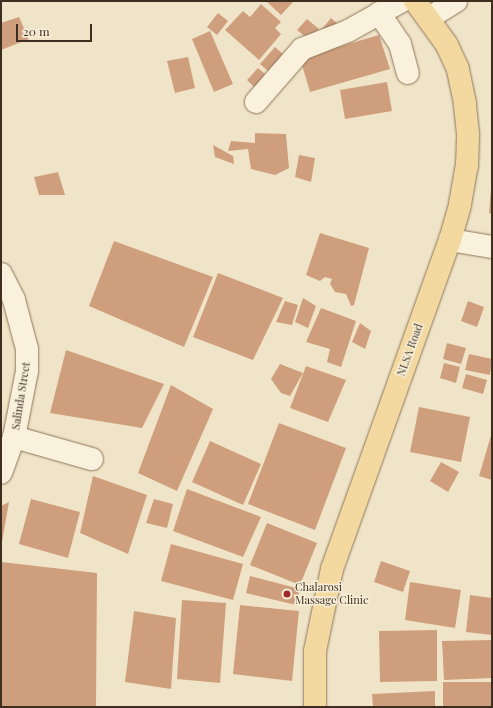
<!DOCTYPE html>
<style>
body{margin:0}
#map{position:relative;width:493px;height:708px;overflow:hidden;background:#f0e4c8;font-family:"Playfair Display",serif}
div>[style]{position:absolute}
.building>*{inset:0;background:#cf9f7d}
.roads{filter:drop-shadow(0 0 1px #8d765c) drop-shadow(0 0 1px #8d765c)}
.minor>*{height:22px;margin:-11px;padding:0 11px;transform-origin:11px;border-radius:11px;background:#faf1dc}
.major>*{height:22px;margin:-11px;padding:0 11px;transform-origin:11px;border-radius:11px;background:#f3d9a0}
.dots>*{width:11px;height:11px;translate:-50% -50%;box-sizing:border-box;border:2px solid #f7eed8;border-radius:50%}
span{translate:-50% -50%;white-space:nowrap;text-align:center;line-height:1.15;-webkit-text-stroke:3px #f7eed8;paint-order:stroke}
.street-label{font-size:11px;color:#3d2e20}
.poi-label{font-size:11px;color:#3d2e20}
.left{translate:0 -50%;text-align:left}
.frame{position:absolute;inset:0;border:2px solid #3d2e20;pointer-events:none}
.scale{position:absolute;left:16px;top:24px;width:76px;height:18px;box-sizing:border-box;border:2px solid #3d2e20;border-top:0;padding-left:5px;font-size:12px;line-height:14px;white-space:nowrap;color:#3d2e20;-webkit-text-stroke:3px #f7eed8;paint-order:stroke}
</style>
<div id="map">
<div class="building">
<div style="clip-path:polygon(266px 1px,294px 1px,281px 15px)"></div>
<div style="clip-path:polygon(261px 4px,281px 22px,275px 28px,281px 34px,259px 60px,225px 30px,243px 11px,250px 17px)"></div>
<div style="clip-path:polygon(218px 13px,228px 21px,217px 35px,207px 27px)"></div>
<div style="clip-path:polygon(19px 17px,29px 39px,1px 50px,1px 23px)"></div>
<div style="clip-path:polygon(331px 18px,339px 25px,330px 35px,322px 29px)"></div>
<div style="clip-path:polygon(307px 19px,319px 29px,309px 40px,297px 30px)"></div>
<div style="clip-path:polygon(210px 31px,233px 84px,214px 92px,192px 39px)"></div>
<div style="clip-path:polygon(379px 35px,390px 69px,310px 92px,300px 58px)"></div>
<div style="clip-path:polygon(275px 47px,283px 54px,268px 71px,260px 64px)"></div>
<div style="clip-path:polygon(188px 57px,195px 88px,175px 93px,167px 61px)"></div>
<div style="clip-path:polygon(258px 68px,265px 74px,254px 87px,247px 80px)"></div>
<div style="clip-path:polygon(387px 82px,392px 111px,345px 119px,340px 90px)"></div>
<div style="clip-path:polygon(255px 133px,286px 134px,289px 168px,275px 175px,251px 169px,248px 149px,228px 151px,231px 141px,255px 143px)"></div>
<div style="clip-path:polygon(213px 145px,233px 156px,234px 164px,215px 157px)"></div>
<div style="clip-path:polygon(299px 155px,315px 158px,311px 182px,295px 177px)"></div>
<div style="clip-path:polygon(58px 172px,65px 195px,39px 195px,34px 177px)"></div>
<div style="clip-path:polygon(491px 189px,492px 189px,492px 214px,489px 213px)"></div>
<div style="clip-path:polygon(320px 233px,369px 248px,354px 305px,351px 306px,346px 294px,335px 292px,330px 284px,332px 279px,325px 277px,320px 281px,306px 275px)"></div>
<div style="clip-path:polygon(114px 241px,213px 277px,184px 347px,89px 306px)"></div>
<div style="clip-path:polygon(218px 273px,283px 298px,253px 360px,193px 337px)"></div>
<div style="clip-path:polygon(303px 298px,316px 306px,308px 328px,295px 322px)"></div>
<div style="clip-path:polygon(285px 301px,298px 305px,292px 325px,276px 322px)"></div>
<div style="clip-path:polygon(468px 301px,484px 307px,477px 327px,461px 321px)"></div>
<div style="clip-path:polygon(321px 308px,356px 321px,341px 367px,327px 362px,330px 349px,306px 342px)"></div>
<div style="clip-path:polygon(360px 323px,371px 331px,365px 349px,352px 342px)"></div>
<div style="clip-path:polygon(447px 343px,466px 348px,461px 364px,443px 359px)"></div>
<div style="clip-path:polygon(66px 350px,164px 384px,142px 428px,50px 413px)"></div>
<div style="clip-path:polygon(469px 354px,492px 359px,490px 375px,465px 370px)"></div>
<div style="clip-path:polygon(444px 363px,460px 367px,456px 383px,440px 378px)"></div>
<div style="clip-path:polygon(280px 364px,303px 373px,290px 396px,281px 393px,271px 379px)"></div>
<div style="clip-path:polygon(306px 366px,346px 380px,328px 422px,290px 408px)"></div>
<div style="clip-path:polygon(466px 374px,487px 380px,483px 394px,462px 388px)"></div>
<div style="clip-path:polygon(171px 385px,213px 409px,177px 491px,138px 473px)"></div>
<div style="clip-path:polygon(419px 407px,470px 417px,461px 462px,410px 452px)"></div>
<div style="clip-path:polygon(279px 423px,346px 448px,315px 530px,248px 504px)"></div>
<div style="clip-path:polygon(492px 432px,492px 480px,479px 476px)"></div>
<div style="clip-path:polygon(210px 441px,261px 464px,243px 505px,192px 482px)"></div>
<div style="clip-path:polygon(441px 462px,459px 472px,448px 492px,430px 481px)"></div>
<div style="clip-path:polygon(93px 476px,147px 495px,128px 554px,80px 533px)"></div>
<div style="clip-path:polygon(187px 489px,261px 517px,243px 557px,173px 531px)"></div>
<div style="clip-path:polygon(31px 499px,80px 512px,68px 558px,19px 544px)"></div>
<div style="clip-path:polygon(154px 499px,173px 504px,167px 528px,146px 523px)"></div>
<div style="clip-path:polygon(9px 502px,2px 542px,1px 542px,1px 506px)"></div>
<div style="clip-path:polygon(267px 523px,317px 543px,300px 585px,250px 565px)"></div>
<div style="clip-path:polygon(171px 544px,243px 564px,233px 600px,161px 581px)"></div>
<div style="clip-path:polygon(381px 561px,410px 571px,403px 592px,374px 582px)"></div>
<div style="clip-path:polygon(1px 562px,97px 573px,96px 707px,1px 707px)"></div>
<div style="clip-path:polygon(250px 576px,300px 589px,296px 605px,246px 593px)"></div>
<div style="clip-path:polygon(410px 582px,461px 590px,455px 628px,405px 620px)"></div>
<div style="clip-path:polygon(470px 595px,492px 598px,492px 635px,466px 632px)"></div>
<div style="clip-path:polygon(182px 600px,226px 603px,220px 683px,177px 679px)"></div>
<div style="clip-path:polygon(240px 605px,299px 611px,292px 681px,233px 674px)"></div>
<div style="clip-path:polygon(134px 611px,176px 618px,171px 689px,125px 682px)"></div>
<div style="clip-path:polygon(437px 630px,437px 681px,380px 682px,379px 631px)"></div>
<div style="clip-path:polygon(492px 640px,492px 678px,444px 680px,442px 641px)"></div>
<div style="clip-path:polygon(443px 682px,492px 682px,492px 707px,443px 707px)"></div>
<div style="clip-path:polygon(435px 691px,435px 707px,373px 707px,372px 694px)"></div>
</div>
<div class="roads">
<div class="minor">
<div style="left:379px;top:13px;width:37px;rotate:56deg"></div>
<div style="left:400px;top:44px;width:30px;rotate:75deg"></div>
<div style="left:429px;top:18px;width:32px;rotate:-32deg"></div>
<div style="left:256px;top:102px;width:70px;rotate:-49deg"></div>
<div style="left:302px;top:49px;width:49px;rotate:-21.4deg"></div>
<div style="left:348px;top:31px;width:62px;rotate:-29.1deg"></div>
<div style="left:450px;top:240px;width:43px;rotate:9.5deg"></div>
<div style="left:1px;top:274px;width:29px;rotate:63deg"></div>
<div style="left:14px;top:300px;width:51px;rotate:75.1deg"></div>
<div style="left:27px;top:349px;width:22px;rotate:90deg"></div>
<div style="left:27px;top:371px;width:67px;rotate:101.1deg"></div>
<div style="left:14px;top:437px;width:38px;rotate:110deg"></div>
<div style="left:14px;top:437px;width:81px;rotate:15.8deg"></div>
</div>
<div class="major">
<div style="left:315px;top:707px;width:56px;rotate:-90deg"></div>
<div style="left:315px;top:651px;width:84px;rotate:-78.3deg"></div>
<div style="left:332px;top:569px;width:350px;rotate:-70.3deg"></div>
<div style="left:450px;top:240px;width:37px;rotate:-74deg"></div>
<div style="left:460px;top:204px;width:39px;rotate:-80deg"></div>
<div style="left:467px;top:166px;width:32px;rotate:-88deg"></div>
<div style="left:468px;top:134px;width:31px;rotate:-96deg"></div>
<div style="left:465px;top:103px;width:35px;rotate:-102deg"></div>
<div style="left:458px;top:69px;width:26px;rotate:-115deg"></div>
<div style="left:447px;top:45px;width:54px;rotate:-126deg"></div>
</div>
</div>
<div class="dots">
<div style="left:287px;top:594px;background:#9e2a2b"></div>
</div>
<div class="street-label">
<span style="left:410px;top:350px;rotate:-70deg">NLSA Road</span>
<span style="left:21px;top:396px;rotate:-81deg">Salinda Street</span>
</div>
<div class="poi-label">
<span class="left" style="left:295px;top:594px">Chalarosi<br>Massage Clinic</span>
</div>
<div class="frame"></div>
<div class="scale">20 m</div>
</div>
